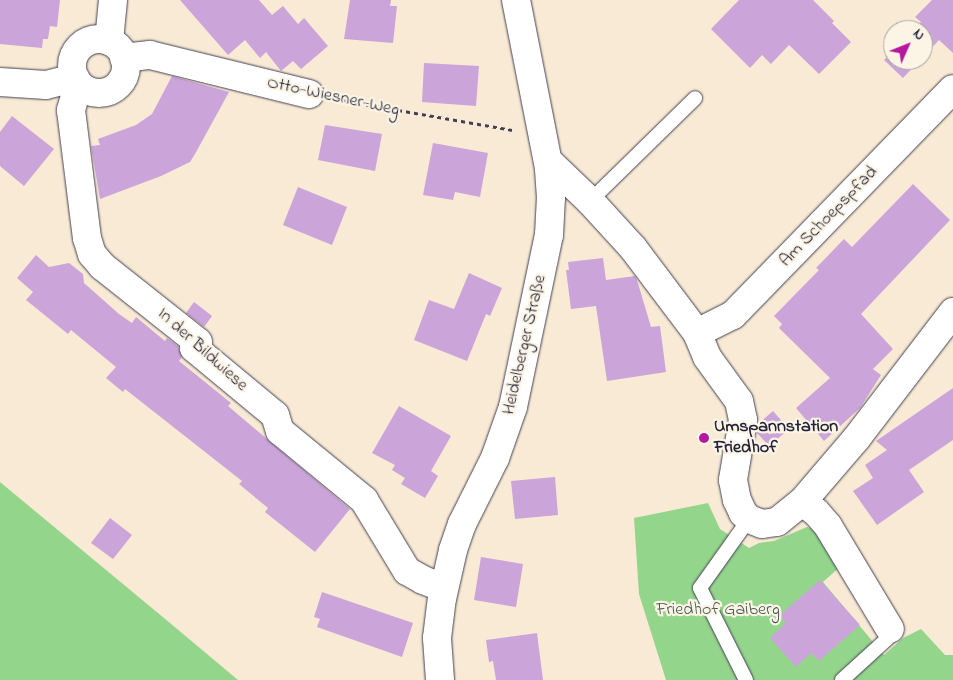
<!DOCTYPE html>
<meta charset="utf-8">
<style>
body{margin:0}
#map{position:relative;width:953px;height:680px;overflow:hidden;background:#f8ead4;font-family:"Indie Flower",sans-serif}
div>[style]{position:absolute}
.green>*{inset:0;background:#94d58c}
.building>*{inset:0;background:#cba4da}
.path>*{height:3px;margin-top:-1.5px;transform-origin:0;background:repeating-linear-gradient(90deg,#424052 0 4px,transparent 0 8px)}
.roads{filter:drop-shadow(0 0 1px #424052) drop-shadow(0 0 1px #424052)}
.service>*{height:14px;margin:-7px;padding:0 7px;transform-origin:7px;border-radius:7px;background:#fff}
.minor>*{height:28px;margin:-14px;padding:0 14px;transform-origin:14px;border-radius:14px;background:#fff}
.minor>.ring{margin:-14px;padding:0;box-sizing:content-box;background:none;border:28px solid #fff;border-radius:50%}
.dots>*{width:14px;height:14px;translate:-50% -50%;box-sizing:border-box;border:2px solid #fcf5e5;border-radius:50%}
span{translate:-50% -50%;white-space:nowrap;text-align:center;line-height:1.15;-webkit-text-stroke:4.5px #fcf5e5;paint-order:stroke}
.street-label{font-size:18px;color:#22223b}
.poi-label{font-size:18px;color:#22223b;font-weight:700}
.left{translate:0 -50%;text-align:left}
.park-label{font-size:18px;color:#445853}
.north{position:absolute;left:883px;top:20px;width:50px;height:50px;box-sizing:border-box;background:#fcf5e5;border:1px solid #a5a1a1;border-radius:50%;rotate:46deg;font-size:14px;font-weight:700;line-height:20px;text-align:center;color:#22223b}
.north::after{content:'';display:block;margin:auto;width:18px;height:22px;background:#b5179e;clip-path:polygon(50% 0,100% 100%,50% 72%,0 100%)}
</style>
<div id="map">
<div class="green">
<div style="clip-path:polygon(0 482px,170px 623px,238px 680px,0 680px)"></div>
<div style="clip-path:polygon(708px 503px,720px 529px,749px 548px,759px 543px,774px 541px,807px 527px,815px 530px,841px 566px,823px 582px,884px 655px,903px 638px,921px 629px,945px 655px,953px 655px,953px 680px,666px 680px,639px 594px,634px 518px)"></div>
</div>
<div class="building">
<div style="clip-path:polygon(0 0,60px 0,57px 27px,50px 26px,48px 39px,43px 39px,42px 48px,0 44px)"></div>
<div style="clip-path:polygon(180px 0,259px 0,272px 15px,283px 6px,298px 24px,304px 18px,328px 46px,301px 69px,293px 61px,281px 71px,266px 52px,260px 58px,245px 40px,228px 55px)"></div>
<div style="clip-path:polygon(350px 0,391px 0,390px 6px,397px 6px,393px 43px,344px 39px)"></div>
<div style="clip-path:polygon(739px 0,813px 0,834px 21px,832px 23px,851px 42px,819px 74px,789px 45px,771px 64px,762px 55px,750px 68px,711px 29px)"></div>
<div style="clip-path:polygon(932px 0,953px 0,953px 53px,939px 40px,923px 57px,923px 30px,914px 30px,921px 22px,915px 17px)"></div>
<div style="clip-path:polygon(893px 51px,893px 60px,920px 60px,903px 78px,884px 60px)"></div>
<div style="clip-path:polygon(424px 63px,479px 66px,476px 106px,422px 102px)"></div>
<div style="clip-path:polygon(172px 76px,229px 92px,195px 154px,190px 162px,161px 176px,100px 199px,91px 146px,100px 145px,98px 139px,136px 125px,152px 114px)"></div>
<div style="clip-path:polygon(12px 116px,54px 149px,24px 186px,0 166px,0 132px)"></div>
<div style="clip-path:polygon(325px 125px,382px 134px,375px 171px,318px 160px)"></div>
<div style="clip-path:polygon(433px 143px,488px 153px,480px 197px,455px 192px,453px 200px,423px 195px)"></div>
<div style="clip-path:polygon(913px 184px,950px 220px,861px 314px,893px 349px,873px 369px,881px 375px,860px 408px,824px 441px,796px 408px,830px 378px,779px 328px,782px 324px,774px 316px,819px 270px,816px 268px,844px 239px,852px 247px)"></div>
<div style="clip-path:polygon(298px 187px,347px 207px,332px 245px,283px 225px)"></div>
<div style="clip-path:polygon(36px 255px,49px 267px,69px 263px,83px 274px,84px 283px,119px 314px,132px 323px,136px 317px,165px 341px,167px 338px,178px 346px,182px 357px,179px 361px,231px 403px,228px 406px,350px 509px,315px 552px,265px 512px,268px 508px,239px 484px,242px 481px,125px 389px,123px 392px,106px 378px,116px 367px,71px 330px,68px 334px,26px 300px,33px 292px,17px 278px)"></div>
<div style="clip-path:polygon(603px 258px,606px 280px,635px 276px,637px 280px,651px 327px,660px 326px,666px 372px,607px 381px,596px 306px,571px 309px,566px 270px,569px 270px,568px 262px)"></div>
<div style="clip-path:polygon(469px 273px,502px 288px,490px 316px,486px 314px,467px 361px,414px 340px,429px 300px,454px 309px)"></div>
<div style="clip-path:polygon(194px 302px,212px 316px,204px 327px,186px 313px)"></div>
<div style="clip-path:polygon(953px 388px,953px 440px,909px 470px,924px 492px,877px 525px,853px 491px,873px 478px,865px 465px,887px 450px,876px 441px)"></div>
<div style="clip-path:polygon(399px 406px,451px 436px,431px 471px,438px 476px,425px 498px,401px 484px,405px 478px,392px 470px,395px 465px,372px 453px)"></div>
<div style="clip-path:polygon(773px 411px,789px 429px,769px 446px,757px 433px,758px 424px)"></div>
<div style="clip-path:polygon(555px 477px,558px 515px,515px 519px,511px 481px)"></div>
<div style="clip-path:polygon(110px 518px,132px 535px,113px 559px,91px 543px)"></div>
<div style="clip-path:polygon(481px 557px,523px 564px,516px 607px,474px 600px)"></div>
<div style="clip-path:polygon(820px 580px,860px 625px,819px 661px,811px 653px,796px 667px,770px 638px,786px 623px,779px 616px)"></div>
<div style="clip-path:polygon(322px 592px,413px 623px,402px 657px,317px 627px,320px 619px,314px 617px)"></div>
<div style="clip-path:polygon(537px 633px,543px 680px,496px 680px,493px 661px,489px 662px,486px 640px)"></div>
</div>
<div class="path">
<div style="left:335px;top:99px;width:181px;rotate:9.9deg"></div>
</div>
<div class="roads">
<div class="service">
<div style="left:590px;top:201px;width:147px;rotate:-44.4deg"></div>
<div style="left:746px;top:680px;width:103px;rotate:-116.6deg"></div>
<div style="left:700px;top:588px;width:85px;rotate:-54.6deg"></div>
<div style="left:842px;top:680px;width:61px;rotate:-42.3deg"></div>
<div style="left:887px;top:639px;width:10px;rotate:-73deg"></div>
</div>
<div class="minor">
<div class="ring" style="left:72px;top:39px;width:26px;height:26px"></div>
<div style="left:109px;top:41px;width:41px;rotate:-84.4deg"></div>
<div style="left:124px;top:58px;width:26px;rotate:-7deg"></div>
<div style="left:150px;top:55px;width:164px;rotate:13.8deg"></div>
<div style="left:0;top:82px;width:46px;rotate:3.7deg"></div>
<div style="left:46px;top:85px;width:30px;rotate:-14deg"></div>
<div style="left:83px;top:88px;width:11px;rotate:135deg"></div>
<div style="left:75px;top:96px;width:15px;rotate:106deg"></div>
<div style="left:71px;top:110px;width:129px;rotate:82.9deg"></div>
<div style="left:87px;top:238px;width:17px;rotate:73deg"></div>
<div style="left:92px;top:254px;width:16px;rotate:50deg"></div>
<div style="left:102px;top:266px;width:122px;rotate:38.4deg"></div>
<div style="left:198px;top:342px;width:7px;rotate:124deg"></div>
<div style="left:194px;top:348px;width:105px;rotate:39.6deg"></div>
<div style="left:275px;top:415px;width:17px;rotate:73deg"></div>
<div style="left:280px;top:431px;width:109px;rotate:39.4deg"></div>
<div style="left:364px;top:500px;width:83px;rotate:58.8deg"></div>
<div style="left:407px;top:571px;width:18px;rotate:29deg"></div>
<div style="left:423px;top:580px;width:22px;rotate:21deg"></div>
<div style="left:549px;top:162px;width:57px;rotate:43.6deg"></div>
<div style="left:590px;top:201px;width:64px;rotate:47.5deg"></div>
<div style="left:633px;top:248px;width:106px;rotate:53deg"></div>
<div style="left:697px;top:333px;width:26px;rotate:67deg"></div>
<div style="left:707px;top:357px;width:54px;rotate:54deg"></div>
<div style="left:739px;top:401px;width:19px;rotate:78deg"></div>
<div style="left:743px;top:420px;width:61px;rotate:99.5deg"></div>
<div style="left:733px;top:480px;width:20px;rotate:79deg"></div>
<div style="left:737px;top:500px;width:14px;rotate:65deg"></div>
<div style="left:743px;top:513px;width:8px;rotate:45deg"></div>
<div style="left:749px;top:519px;width:14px;rotate:21deg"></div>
<div style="left:762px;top:524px;width:15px;rotate:-8deg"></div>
<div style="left:777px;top:522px;width:32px;rotate:-39deg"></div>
<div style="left:802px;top:502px;width:17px;rotate:36deg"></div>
<div style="left:816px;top:512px;width:18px;rotate:49deg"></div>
<div style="left:828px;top:526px;width:120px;rotate:59deg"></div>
<div style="left:697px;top:333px;width:40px;rotate:-26.6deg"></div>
<div style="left:733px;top:315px;width:315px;rotate:-45.8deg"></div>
<div style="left:802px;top:502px;width:83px;rotate:-49.4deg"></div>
<div style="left:856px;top:439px;width:160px;rotate:-52.6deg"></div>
<div style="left:440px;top:680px;width:42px;rotate:-94.1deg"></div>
<div style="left:437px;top:638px;width:39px;rotate:-83deg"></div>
<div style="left:442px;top:599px;width:50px;rotate:-77.3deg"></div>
<div style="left:453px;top:550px;width:28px;rotate:-71deg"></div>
<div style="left:462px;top:524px;width:74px;rotate:-63.4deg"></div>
<div style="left:495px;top:458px;width:54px;rotate:-70.6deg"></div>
<div style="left:513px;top:407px;width:176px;rotate:-78.2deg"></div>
<div style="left:549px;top:235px;width:37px;rotate:-87deg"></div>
<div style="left:551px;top:198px;width:30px;rotate:-94deg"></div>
<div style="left:549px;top:168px;width:171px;rotate:-101.1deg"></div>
</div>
</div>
<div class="dots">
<div style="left:704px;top:438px;background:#b5179e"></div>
</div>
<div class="street-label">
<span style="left:333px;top:97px;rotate:12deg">Otto-Wiesner-Weg</span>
<span style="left:829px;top:217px;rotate:-46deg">Am Schoepspfad</span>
<span style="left:525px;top:345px;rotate:-77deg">Heidelberger Straße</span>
<span style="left:202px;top:350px;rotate:42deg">In der Bildwiese</span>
</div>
<div class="poi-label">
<span class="left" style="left:714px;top:438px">Umspannstation<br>Friedhof</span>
</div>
<div class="park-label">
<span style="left:718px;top:610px">Friedhof Gaiberg</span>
</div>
<div class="north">N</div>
</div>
